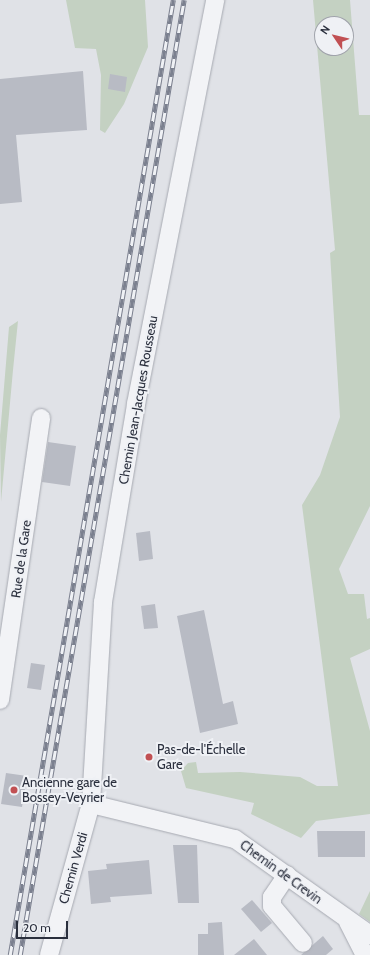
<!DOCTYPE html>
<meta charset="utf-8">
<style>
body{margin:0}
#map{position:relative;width:370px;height:955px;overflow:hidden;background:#e0e2e7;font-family:Cabin,sans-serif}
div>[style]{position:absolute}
.green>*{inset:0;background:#c4d1c2}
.building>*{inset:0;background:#b8bbc4}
.roads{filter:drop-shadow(0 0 1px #a6a9b1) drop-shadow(0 0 1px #a6a9b1)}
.minor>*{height:18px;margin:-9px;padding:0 9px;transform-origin:9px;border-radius:9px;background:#f2f3f6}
.rail>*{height:4.5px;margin-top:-2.25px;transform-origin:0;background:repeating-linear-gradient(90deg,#eff1f5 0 9px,#7b808f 0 18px);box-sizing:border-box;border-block:1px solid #7b808f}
.dots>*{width:11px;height:11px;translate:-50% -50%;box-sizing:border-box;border:2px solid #eff1f5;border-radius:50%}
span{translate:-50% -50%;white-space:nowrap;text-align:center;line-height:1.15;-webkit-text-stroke:4px #eff1f5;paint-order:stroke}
.street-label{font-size:13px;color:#2a2f3d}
.poi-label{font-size:13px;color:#2a2f3d}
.left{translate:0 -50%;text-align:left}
.north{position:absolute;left:314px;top:16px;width:40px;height:40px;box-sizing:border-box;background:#eff1f5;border:1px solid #a0a3ab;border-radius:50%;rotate:305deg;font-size:11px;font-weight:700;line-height:16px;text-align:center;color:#2a2f3d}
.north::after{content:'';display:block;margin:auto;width:14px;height:18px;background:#c15053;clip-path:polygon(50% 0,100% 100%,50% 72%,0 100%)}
.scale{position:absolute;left:16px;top:921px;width:52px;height:18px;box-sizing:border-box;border:2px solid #2a2f3d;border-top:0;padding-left:5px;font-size:12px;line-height:14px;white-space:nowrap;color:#2a2f3d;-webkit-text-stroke:3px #eff1f5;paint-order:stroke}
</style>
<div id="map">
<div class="green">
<div style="clip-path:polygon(66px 0,145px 0,148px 47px,124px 104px,105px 133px,100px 130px,101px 75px,96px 49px,75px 48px)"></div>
<div style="clip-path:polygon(evenodd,313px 0,350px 0,359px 115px,370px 115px,370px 506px,339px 569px,348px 594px,364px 594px,367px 619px,370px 618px,370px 649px,350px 658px,370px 731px,370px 814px,316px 821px,301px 838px,251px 814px,254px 803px,186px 788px,181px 771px,188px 763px,196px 762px,198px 773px,240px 772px,300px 777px,317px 786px,338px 786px,302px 505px,320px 475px,340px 417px,330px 253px,335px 250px,313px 0,322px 24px,346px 24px,346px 48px,322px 48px,322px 24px)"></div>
<div style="clip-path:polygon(18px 321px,13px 370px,1px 502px,0 435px,9px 327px)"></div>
<div style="clip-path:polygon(370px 891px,370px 922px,359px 914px)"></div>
</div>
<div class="building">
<div style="clip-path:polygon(83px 71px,87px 130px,16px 135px,22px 202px,0 204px,0 79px)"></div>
<div style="clip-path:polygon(110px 74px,127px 77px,125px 92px,108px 89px)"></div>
<div style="clip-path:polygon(48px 442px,76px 446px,70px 486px,42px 482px)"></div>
<div style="clip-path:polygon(150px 531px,153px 559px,139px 561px,136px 533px)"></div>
<div style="clip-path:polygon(155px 604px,158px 628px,144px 629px,141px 606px)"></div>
<div style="clip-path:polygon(204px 610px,223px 704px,233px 701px,238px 724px,200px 733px,177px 616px)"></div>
<div style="clip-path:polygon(31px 663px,45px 665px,41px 690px,27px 688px)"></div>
<div style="clip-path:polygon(6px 773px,27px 776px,22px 807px,1px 804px)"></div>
<div style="clip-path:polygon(317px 831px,365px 831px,365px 857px,318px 857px)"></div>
<div style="clip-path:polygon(173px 845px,197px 845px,199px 903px,178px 903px)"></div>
<div style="clip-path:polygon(149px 860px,152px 894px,110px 897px,111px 902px,91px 904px,88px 871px,107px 869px,106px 864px)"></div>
<div style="clip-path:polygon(252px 900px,272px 923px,261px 932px,241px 909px)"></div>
<div style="clip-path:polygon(222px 922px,224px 955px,198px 955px,198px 934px,208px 934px,208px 923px)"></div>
<div style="clip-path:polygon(323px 936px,333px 949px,326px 955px,301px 955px)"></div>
<div style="clip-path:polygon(254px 939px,267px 955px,234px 955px)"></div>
</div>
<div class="roads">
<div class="minor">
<div style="left:0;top:700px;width:285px;rotate:-81.7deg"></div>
<div style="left:91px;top:804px;width:148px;rotate:13.7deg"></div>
<div style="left:235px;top:839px;width:166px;rotate:35.4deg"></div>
<div style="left:287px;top:875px;width:27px;rotate:124deg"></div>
<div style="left:272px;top:897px;width:9px;rotate:90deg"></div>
<div style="left:272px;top:906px;width:48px;rotate:50deg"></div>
<div style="left:348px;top:922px;width:37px;rotate:63deg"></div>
<div style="left:49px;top:955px;width:157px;rotate:-74.5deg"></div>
<div style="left:91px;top:804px;width:202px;rotate:-86.6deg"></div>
<div style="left:103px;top:602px;width:201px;rotate:-80.5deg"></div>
<div style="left:136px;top:404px;width:412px;rotate:-78.9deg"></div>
</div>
</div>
<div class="rail">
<div style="left:10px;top:955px;width:969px;rotate:-80.31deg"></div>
<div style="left:20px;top:955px;width:969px;rotate:-80.26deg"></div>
</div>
<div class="dots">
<div style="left:149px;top:757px;background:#c15053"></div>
<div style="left:14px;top:790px;background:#c15053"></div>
</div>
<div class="street-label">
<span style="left:138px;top:400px;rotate:-80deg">Chemin Jean-Jacques Rousseau</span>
<span style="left:21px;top:559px;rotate:-82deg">Rue de la Gare</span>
<span style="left:73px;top:868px;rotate:-74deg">Chemin Verdi</span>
<span style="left:281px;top:872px;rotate:36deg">Chemin de Crevin</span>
</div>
<div class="poi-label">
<span class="left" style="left:157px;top:757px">Pas-de-l'Échelle<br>Gare</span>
<span class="left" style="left:22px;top:790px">Ancienne gare de<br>Bossey-Veyrier</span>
</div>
<div class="north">N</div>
<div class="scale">20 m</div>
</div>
